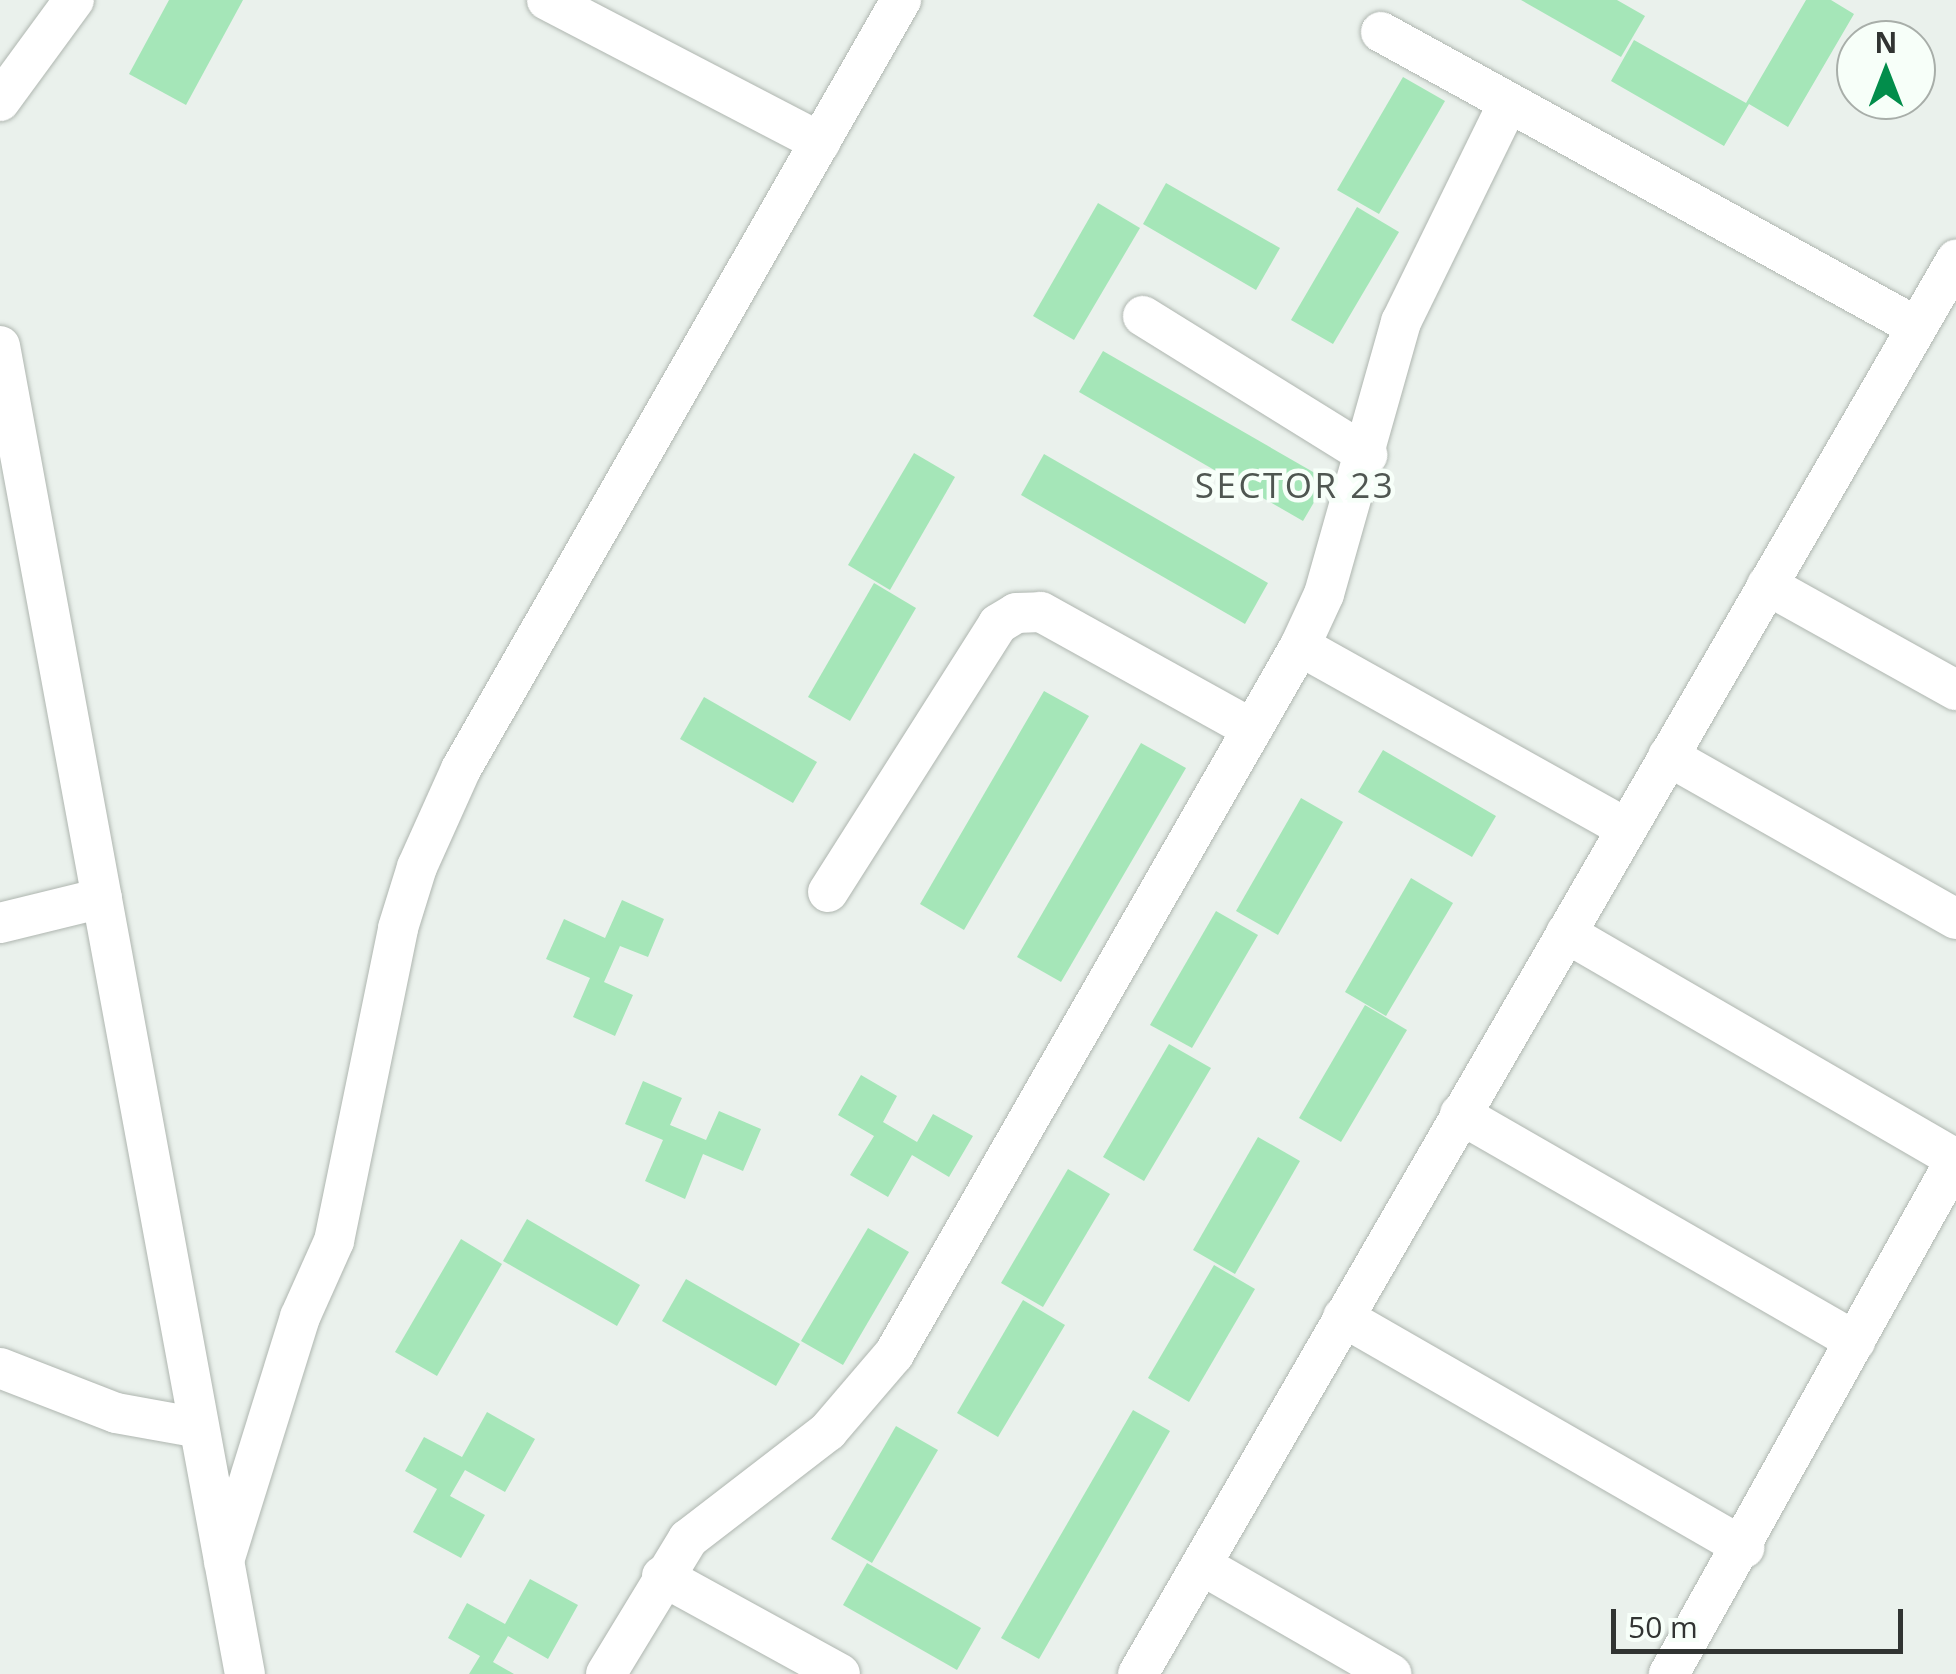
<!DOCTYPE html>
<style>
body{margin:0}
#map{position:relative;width:1956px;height:1674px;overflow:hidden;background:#eaf1ec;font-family:"Open Sans",sans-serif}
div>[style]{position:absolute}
.building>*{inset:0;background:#a5e6b8}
.roads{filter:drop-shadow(0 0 2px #afb6b0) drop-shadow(0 0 2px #afb6b0)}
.minor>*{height:40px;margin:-20px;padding:0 20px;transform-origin:20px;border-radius:20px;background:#fff}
span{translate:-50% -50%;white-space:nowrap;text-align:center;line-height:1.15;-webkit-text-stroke:9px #f7fff9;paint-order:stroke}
.neighbourhood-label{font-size:35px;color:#4f5651;letter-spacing:2.5px}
.north{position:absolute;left:1836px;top:20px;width:100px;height:100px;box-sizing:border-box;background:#f7fff9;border:2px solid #a8aea9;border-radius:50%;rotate:0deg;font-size:28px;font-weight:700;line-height:40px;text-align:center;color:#313432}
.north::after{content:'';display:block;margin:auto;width:35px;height:45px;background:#028d4b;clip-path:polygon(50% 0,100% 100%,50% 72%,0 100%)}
.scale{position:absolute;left:1611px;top:1609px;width:292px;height:45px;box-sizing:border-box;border:5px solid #313432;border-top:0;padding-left:12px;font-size:30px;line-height:35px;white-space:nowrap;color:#313432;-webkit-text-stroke:8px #f7fff9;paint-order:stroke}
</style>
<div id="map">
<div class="building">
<div style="clip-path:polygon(169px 0,243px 0,186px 105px,129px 74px)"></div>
<div style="clip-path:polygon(1521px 0,1617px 0,1645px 16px,1621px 57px)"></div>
<div style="clip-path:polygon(1806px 0,1831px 0,1854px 14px,1788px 127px,1749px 104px,1724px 146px,1611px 81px,1634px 40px,1746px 103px)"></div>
<div style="clip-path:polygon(1403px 77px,1445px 101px,1379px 214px,1337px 190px)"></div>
<div style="clip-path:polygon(1166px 183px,1280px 248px,1256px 290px,1143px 224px)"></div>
<div style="clip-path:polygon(1098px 203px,1140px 228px,1074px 340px,1033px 316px)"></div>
<div style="clip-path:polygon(1357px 207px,1399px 232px,1333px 344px,1291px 320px)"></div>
<div style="clip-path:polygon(1103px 351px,1327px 480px,1303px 521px,1079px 392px)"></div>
<div style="clip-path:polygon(914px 453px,955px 477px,890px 590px,848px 565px)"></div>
<div style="clip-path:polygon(1044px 454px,1268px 583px,1245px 624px,1021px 495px)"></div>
<div style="clip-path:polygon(874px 583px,916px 608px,850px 721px,808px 697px)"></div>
<div style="clip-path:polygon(1044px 691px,1089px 716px,964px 930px,920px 904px)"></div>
<div style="clip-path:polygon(704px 697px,817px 762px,793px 803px,680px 739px)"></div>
<div style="clip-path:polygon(1141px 743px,1186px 768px,1061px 982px,1017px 957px)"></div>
<div style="clip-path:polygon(1383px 750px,1496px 816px,1472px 857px,1358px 792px)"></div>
<div style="clip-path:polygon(1301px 798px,1343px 822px,1278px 935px,1236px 911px)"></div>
<div style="clip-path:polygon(1411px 878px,1453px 903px,1386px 1016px,1345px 992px)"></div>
<div style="clip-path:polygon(622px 900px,664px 919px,648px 957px,620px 946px,604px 982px,633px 995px,615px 1036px,573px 1017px,590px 978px,546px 959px,564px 919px,605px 938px)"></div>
<div style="clip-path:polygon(1216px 911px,1258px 935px,1192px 1048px,1150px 1025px)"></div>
<div style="clip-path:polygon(1365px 1005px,1407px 1030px,1341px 1142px,1299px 1118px)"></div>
<div style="clip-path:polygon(1169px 1044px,1211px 1068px,1144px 1181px,1103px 1157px)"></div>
<div style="clip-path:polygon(861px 1075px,897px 1096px,883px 1122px,917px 1142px,933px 1114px,973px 1136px,949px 1177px,912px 1155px,888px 1197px,850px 1175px,874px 1136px,838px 1115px)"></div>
<div style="clip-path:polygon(643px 1081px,682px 1098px,670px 1125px,706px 1140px,719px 1111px,761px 1129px,743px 1171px,703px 1154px,685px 1199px,645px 1181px,663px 1140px,625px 1124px)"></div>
<div style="clip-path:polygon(1258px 1137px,1300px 1161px,1235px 1274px,1193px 1250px)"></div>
<div style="clip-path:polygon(1068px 1169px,1110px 1194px,1043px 1307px,1001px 1283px)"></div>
<div style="clip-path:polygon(527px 1219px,640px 1285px,617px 1326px,503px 1261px)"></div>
<div style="clip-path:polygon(868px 1228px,909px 1252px,843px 1365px,801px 1341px)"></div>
<div style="clip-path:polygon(461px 1239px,502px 1264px,437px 1376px,395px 1352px)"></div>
<div style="clip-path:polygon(1214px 1265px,1255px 1289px,1189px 1402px,1148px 1378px)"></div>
<div style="clip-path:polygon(686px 1279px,800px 1344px,776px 1386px,662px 1321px)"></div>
<div style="clip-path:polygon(1023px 1300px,1065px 1325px,998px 1437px,957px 1413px)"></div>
<div style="clip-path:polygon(1133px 1410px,1170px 1431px,1039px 1659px,1001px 1638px)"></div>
<div style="clip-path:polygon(487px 1412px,535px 1439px,505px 1492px,465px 1470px,450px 1496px,485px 1515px,461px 1558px,413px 1532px,437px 1489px,405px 1471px,424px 1437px,462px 1457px)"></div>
<div style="clip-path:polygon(896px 1426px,938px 1450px,872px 1563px,831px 1539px)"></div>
<div style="clip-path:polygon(867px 1563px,981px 1628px,957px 1670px,843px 1605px)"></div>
<div style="clip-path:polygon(530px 1579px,578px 1605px,548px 1659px,508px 1636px,493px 1662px,514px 1674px,469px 1674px,480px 1656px,448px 1638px,467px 1603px,505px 1624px)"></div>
</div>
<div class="roads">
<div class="minor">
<div style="left:547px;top:0;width:308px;rotate:27.5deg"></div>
<div style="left:1381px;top:32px;width:612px;rotate:28.83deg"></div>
<div style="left:0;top:101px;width:125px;rotate:-53.8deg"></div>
<div style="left:1143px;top:316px;width:264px;rotate:31.8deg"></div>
<div style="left:0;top:346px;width:1350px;rotate:79.55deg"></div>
<div style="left:1767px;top:585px;width:216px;rotate:29.1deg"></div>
<div style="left:1300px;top:646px;width:373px;rotate:29.2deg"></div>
<div style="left:1668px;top:756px;width:331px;rotate:29.5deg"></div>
<div style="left:828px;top:892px;width:317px;rotate:-57.6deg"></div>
<div style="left:998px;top:624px;width:21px;rotate:-31deg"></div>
<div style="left:1016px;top:613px;width:25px;rotate:-2deg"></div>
<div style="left:1041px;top:612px;width:241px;rotate:29deg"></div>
<div style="left:0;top:923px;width:105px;rotate:-13.8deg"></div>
<div style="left:1566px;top:933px;width:451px;rotate:30.1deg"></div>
<div style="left:1956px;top:1159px;width:590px;rotate:119.13deg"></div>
<div style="left:1460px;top:1114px;width:456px;rotate:29.9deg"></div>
<div style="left:1343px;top:1317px;width:463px;rotate:29.9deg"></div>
<div style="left:0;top:1368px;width:124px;rotate:21.2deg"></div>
<div style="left:116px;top:1413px;width:84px;rotate:10.2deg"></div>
<div style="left:224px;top:1561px;width:256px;rotate:-72.7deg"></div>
<div style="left:300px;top:1317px;width:83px;rotate:-65.9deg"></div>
<div style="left:334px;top:1241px;width:319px;rotate:-78.4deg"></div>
<div style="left:398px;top:928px;width:64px;rotate:-72.7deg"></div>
<div style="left:417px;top:867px;width:107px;rotate:-65.8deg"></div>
<div style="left:461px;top:769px;width:886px;rotate:-60.22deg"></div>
<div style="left:1205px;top:1567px;width:215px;rotate:29.9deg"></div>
<div style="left:662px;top:1576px;width:203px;rotate:28.8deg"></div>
<div style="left:606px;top:1674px;width:158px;rotate:-58.7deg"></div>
<div style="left:688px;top:1539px;width:177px;rotate:-37.6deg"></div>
<div style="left:828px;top:1431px;width:101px;rotate:-49.4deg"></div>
<div style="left:894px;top:1354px;width:816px;rotate:-60.17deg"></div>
<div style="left:1300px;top:646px;width:57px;rotate:-65.2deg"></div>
<div style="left:1324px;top:594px;width:283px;rotate:-74.2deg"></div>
<div style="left:1401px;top:322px;width:243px;rotate:-63.9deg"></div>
<div style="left:1138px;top:1674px;width:1634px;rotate:-59.95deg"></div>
</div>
</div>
<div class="neighbourhood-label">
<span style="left:1295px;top:485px">SECTOR 23</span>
</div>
<div class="north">N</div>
<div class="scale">50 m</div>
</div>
